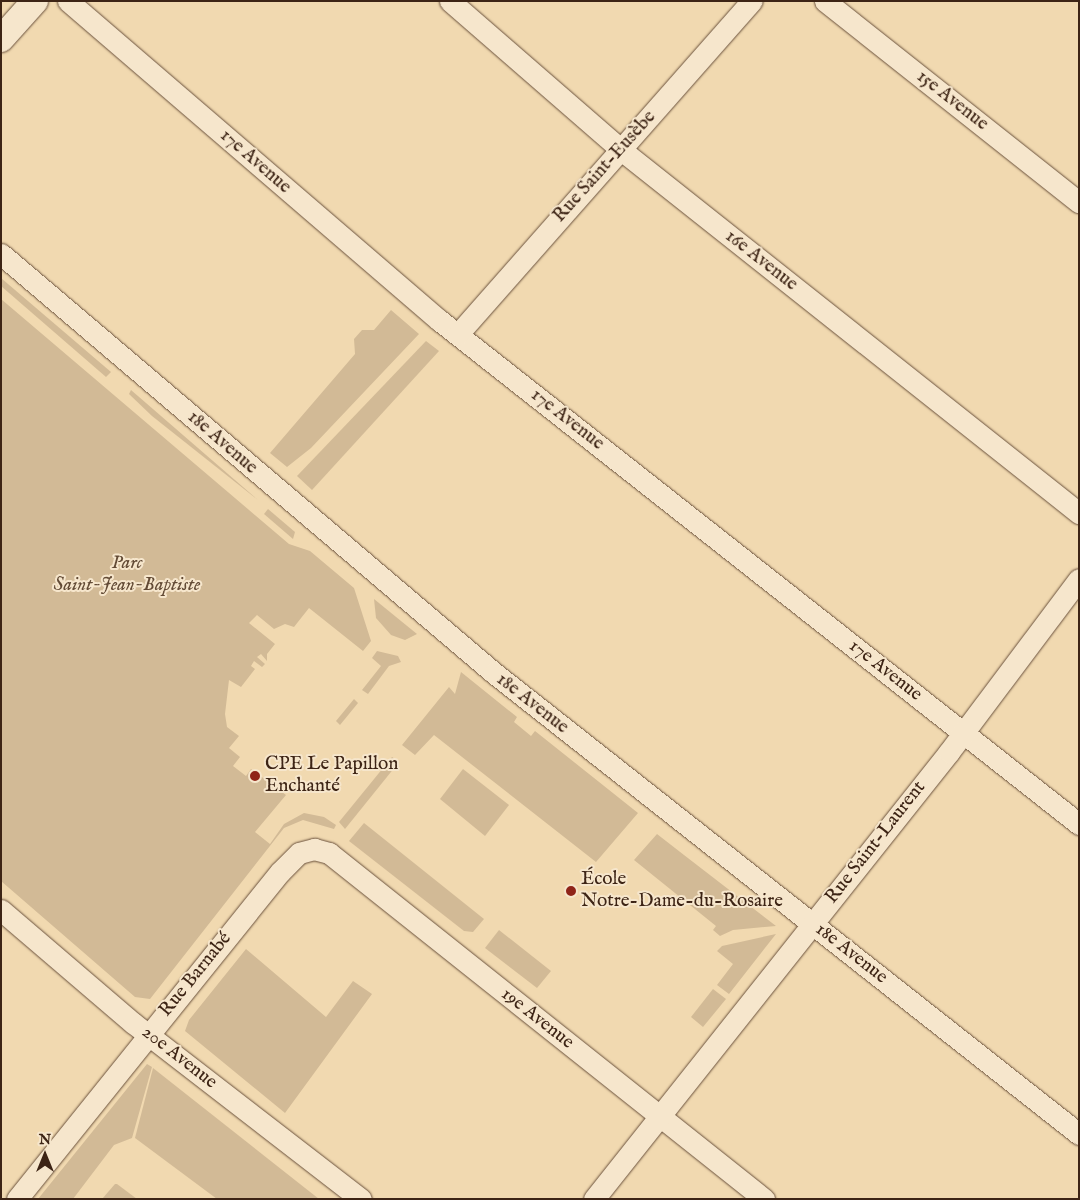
<!DOCTYPE html>
<meta charset="utf-8">
<style>
body{margin:0}
#map{position:relative;width:1080px;height:1200px;overflow:hidden;background:#f1d9b0;font-family:"IM FELL English",serif}
div>[style]{position:absolute}
.green>*{inset:0;background:#d2ba96}
.roads{filter:drop-shadow(0 0 1px #6a513c) drop-shadow(0 0 1px #6a513c)}
.minor>*{height:21px;margin:-10.5px;padding:0 10.5px;transform-origin:10.5px;border-radius:10.5px;background:#f6e6cc}
.tertiary>*{height:26px;margin:-13px;padding:0 13px;transform-origin:13px;border-radius:13px;background:#f6e6cc}
.dots>*{width:14px;height:14px;translate:-50% -50%;box-sizing:border-box;border:2px solid #f6e6cc;border-radius:50%}
span{translate:-50% -50%;white-space:nowrap;text-align:center;line-height:1.15;-webkit-text-stroke:4px #f6e6cc;paint-order:stroke}
.street-label{font-size:19px;color:#3d2415}
.park-label{font-size:19px;color:#624a35;font-style:italic}
.poi-label{font-size:19px;color:#3d2415}
.left{translate:0 -50%;text-align:left}
.frame{position:absolute;inset:0;border:2px solid #3d2415;pointer-events:none}
.north{position:absolute;left:20px;top:1130px;width:50px;height:50px;-webkit-text-stroke:4px #f6e6cc;paint-order:stroke;rotate:0deg;font-size:14px;font-weight:700;line-height:20px;text-align:center;color:#3d2415}
.north::after{content:'';display:block;margin:auto;width:18px;height:22px;background:#3d2415;clip-path:polygon(50% 0,100% 100%,50% 72%,0 100%)}
</style>
<div id="map">
<div class="green">
<div style="clip-path:polygon(1px 278px,111px 372px,106px 377px,1px 286px)"></div>
<div style="clip-path:polygon(1px 299px,289px 544px,310px 551px,354px 588px,371px 641px,363px 651px,309px 608px,294px 627px,285px 624px,274px 629px,257px 615px,249px 623px,275px 644px,267px 654px,267px 661px,261px 654px,257px 657px,265px 664px,262px 667px,254px 661px,251px 666px,255px 669px,241px 687px,229px 680px,225px 714px,227px 727px,239px 736px,229px 748px,240px 757px,233px 766px,246px 776px,251px 769px,286px 795px,255px 832px,270px 844px,284px 824px,304px 813px,324px 817px,336px 825px,334px 829px,303px 820px,284px 828px,150px 999px,135px 997px,1px 881px)"></div>
<div style="clip-path:polygon(391px 310px,419px 334px,311px 448px,287px 467px,270px 453px,355px 354px,354px 339px,362px 330px,374px 330px)"></div>
<div style="clip-path:polygon(426px 341px,439px 351px,312px 490px,297px 476px)"></div>
<div style="clip-path:polygon(131px 390px,258px 500px,152px 416px,129px 394px)"></div>
<div style="clip-path:polygon(268px 509px,295px 532px,293px 539px,264px 514px)"></div>
<div style="clip-path:polygon(374px 599px,417px 634px,405px 640px,391px 635px,376px 618px)"></div>
<div style="clip-path:polygon(377px 651px,398px 656px,401px 662px,389px 666px,368px 694px,362px 690px,381px 666px,372px 658px)"></div>
<div style="clip-path:polygon(461px 672px,517px 717px,514px 722px,531px 736px,535px 731px,638px 813px,596px 862px,434px 735px,415px 755px,402px 745px,449px 687px,455px 694px)"></div>
<div style="clip-path:polygon(354px 699px,358px 703px,340px 725px,336px 721px)"></div>
<div style="clip-path:polygon(392px 757px,399px 762px,345px 829px,339px 822px)"></div>
<div style="clip-path:polygon(463px 769px,509px 805px,485px 836px,440px 799px)"></div>
<div style="clip-path:polygon(364px 823px,484px 919px,473px 932px,464px 931px,349px 841px)"></div>
<div style="clip-path:polygon(657px 834px,684px 855px,776px 926px,733px 930px,720px 936px,713px 930px,716px 926px,634px 860px)"></div>
<div style="clip-path:polygon(499px 930px,551px 971px,537px 988px,485px 948px)"></div>
<div style="clip-path:polygon(776px 934px,729px 994px,717px 985px,733px 964px,717px 951px,722px 946px)"></div>
<div style="clip-path:polygon(246px 949px,326px 1017px,353px 981px,372px 994px,285px 1113px,185px 1031px,189px 1020px)"></div>
<div style="clip-path:polygon(713px 989px,726px 999px,703px 1027px,691px 1017px)"></div>
<div style="clip-path:polygon(147px 1064px,152px 1067px,132px 1138px,114px 1145px,73px 1199px,38px 1199px)"></div>
<div style="clip-path:polygon(153px 1068px,319px 1199px,217px 1199px,135px 1138px)"></div>
<div style="clip-path:polygon(115px 1184px,117px 1184px,137px 1199px,102px 1199px)"></div>
</div>
<div class="roads">
<div class="minor">
<div style="left:68px;top:1px;width:489px;rotate:40.7deg"></div>
<div style="left:439px;top:320px;width:815px;rotate:38.22deg"></div>
<div style="left:450px;top:1px;width:225px;rotate:41deg"></div>
<div style="left:620px;top:149px;width:586px;rotate:38.42deg"></div>
<div style="left:825px;top:1px;width:324px;rotate:38.4deg"></div>
<div style="left:1px;top:254px;width:647px;rotate:40.36deg"></div>
<div style="left:494px;top:673px;width:745px;rotate:38.24deg"></div>
<div style="left:458px;top:334px;width:444px;rotate:-48.6deg"></div>
<div style="left:1px;top:910px;width:174px;rotate:40.6deg"></div>
<div style="left:133px;top:1023px;width:288px;rotate:37.7deg"></div>
<div style="left:17px;top:1199px;width:420px;rotate:-51.2deg"></div>
<div style="left:280px;top:872px;width:27px;rotate:-45deg"></div>
<div style="left:299px;top:853px;width:16px;rotate:-15deg"></div>
<div style="left:314px;top:849px;width:16px;rotate:15deg"></div>
<div style="left:329px;top:853px;width:556px;rotate:38.5deg"></div>
<div style="left:594px;top:1199px;width:571px;rotate:-51.54deg"></div>
<div style="left:949px;top:752px;width:216px;rotate:-53.1deg"></div>
</div>
<div class="tertiary">
<div style="left:1px;top:39px;width:51px;rotate:-48.2deg"></div>
</div>
</div>
<div class="dots">
<div style="left:255px;top:776px;background:#8f2418"></div>
<div style="left:571px;top:891px;background:#8f2418"></div>
</div>
<div class="street-label">
<span style="left:952px;top:101px;rotate:38deg">15e Avenue</span>
<span style="left:255px;top:162px;rotate:41deg">17e Avenue</span>
<span style="left:605px;top:167px;rotate:-48deg">Rue Saint-Eusèbe</span>
<span style="left:761px;top:261px;rotate:38deg">16e Avenue</span>
<span style="left:567px;top:420px;rotate:38deg">17e Avenue</span>
<span style="left:222px;top:443px;rotate:41deg">18e Avenue</span>
<span style="left:885px;top:671px;rotate:38deg">17e Avenue</span>
<span style="left:532px;top:704px;rotate:38deg">18e Avenue</span>
<span style="left:876px;top:843px;rotate:-52deg">Rue Saint-Laurent</span>
<span style="left:851px;top:954px;rotate:38deg">18e Avenue</span>
<span style="left:196px;top:975px;rotate:-51deg">Rue Barnabé</span>
<span style="left:537px;top:1019px;rotate:38deg">19e Avenue</span>
<span style="left:179px;top:1058px;rotate:38deg">20e Avenue</span>
</div>
<div class="park-label">
<span style="left:127px;top:575px">Parc<br>Saint-Jean-Baptiste</span>
</div>
<div class="poi-label">
<span class="left" style="left:265px;top:776px">CPE Le Papillon<br>Enchanté</span>
<span class="left" style="left:581px;top:891px">École<br>Notre-Dame-du-Rosaire</span>
</div>
<div class="frame"></div>
<div class="north">N</div>
</div>
